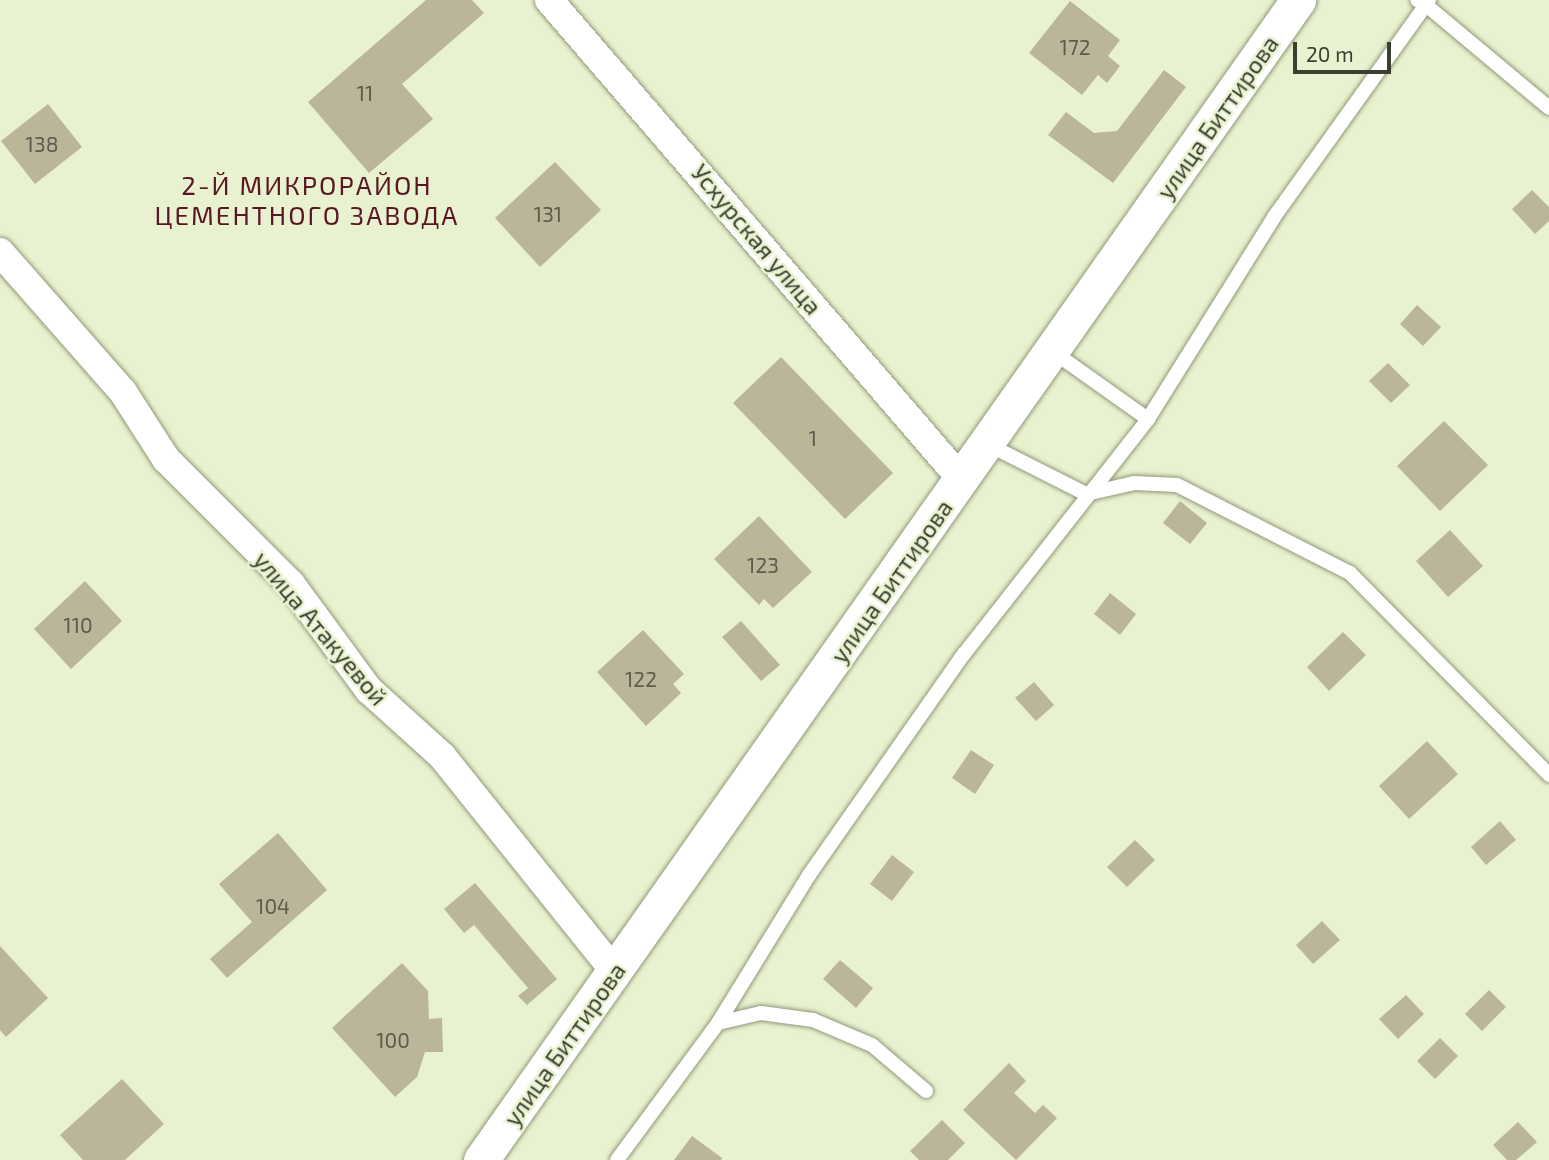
<!DOCTYPE html>
<meta charset="utf-8">
<style>
body{margin:0}
#map{position:relative;width:1549px;height:1160px;overflow:hidden;background:#e9f2d0;font-family:"Exo 2",sans-serif}
div>[style]{position:absolute}
.building>*{inset:0;background:#bbb599}
.roads{filter:drop-shadow(0 0 2px #91997a) drop-shadow(0 0 2px #91997a)}
.service>*{height:14px;margin:-7px;padding:0 7px;transform-origin:7px;border-radius:7px;background:#fff}
.minor>*{height:28px;margin:-14px;padding:0 14px;transform-origin:14px;border-radius:14px;background:#fff}
.tertiary>*{height:35px;margin:-17.5px;padding:0 17.5px;transform-origin:17.5px;border-radius:17.5px;background:#fff}
span{translate:-50% -50%;white-space:nowrap;text-align:center;line-height:1.15;-webkit-text-stroke:5px #e9f2d0;paint-order:stroke}
.number-label{font-size:21px;color:#5b5c4b}
.number-label span{-webkit-text-stroke-width:0}
.street-label{font-size:24px;color:#3b3f31}
.neighbourhood-label{font-size:26px;color:#5b1623;letter-spacing:2px}
.scale{position:absolute;left:1293px;top:42px;width:98px;height:32px;box-sizing:border-box;border:4px solid #3b3f31;border-top:0;padding-left:9px;font-size:21px;line-height:24px;white-space:nowrap;color:#3b3f31;-webkit-text-stroke:5px #e9f2d0;paint-order:stroke}
</style>
<div id="map">
<div class="building">
<div style="clip-path:polygon(426px 0,472px 0,484px 13px,402px 84px,433px 119px,369px 173px,308px 102px)"></div>
<div style="clip-path:polygon(1070px 1px,1120px 40px,1108px 56px,1120px 66px,1107px 83px,1098px 75px,1082px 95px,1029px 53px)"></div>
<div style="clip-path:polygon(1164px 70px,1186px 87px,1113px 183px,1048px 135px,1066px 112px,1094px 133px,1117px 131px)"></div>
<div style="clip-path:polygon(48px 104px,82px 147px,35px 184px,1px 141px)"></div>
<div style="clip-path:polygon(555px 162px,601px 210px,540px 267px,495px 218px)"></div>
<div style="clip-path:polygon(1532px 190px,1549px 207px,1549px 221px,1535px 234px,1512px 209px)"></div>
<div style="clip-path:polygon(1417px 305px,1441px 327px,1423px 346px,1400px 324px)"></div>
<div style="clip-path:polygon(781px 357px,893px 473px,845px 519px,733px 403px)"></div>
<div style="clip-path:polygon(1388px 363px,1410px 385px,1391px 403px,1369px 381px)"></div>
<div style="clip-path:polygon(1444px 421px,1488px 465px,1440px 511px,1397px 466px)"></div>
<div style="clip-path:polygon(1180px 501px,1207px 523px,1190px 544px,1163px 523px)"></div>
<div style="clip-path:polygon(759px 516px,812px 572px,773px 608px,764px 599px,759px 605px,714px 559px)"></div>
<div style="clip-path:polygon(1450px 530px,1483px 566px,1448px 597px,1416px 561px)"></div>
<div style="clip-path:polygon(85px 581px,122px 621px,71px 669px,34px 629px)"></div>
<div style="clip-path:polygon(1110px 593px,1136px 614px,1120px 635px,1094px 614px)"></div>
<div style="clip-path:polygon(741px 621px,780px 665px,761px 681px,722px 637px)"></div>
<div style="clip-path:polygon(643px 630px,684px 674px,673px 684px,681px 693px,646px 726px,597px 672px)"></div>
<div style="clip-path:polygon(1343px 632px,1366px 655px,1329px 691px,1307px 667px)"></div>
<div style="clip-path:polygon(1034px 682px,1054px 705px,1036px 721px,1015px 698px)"></div>
<div style="clip-path:polygon(1427px 741px,1458px 774px,1409px 819px,1379px 786px)"></div>
<div style="clip-path:polygon(971px 750px,994px 765px,975px 794px,952px 778px)"></div>
<div style="clip-path:polygon(1500px 821px,1516px 840px,1486px 865px,1471px 847px)"></div>
<div style="clip-path:polygon(278px 833px,327px 890px,227px 978px,210px 959px,252px 922px,219px 884px)"></div>
<div style="clip-path:polygon(1135px 840px,1155px 860px,1127px 887px,1107px 867px)"></div>
<div style="clip-path:polygon(892px 855px,914px 872px,892px 901px,870px 884px)"></div>
<div style="clip-path:polygon(475px 883px,557px 979px,527px 1005px,518px 996px,528px 988px,474px 925px,464px 933px,444px 909px)"></div>
<div style="clip-path:polygon(1322px 921px,1340px 940px,1313px 964px,1296px 945px)"></div>
<div style="clip-path:polygon(0 946px,48px 998px,6px 1037px,0 1030px)"></div>
<div style="clip-path:polygon(840px 960px,873px 988px,856px 1008px,823px 979px)"></div>
<div style="clip-path:polygon(402px 963px,428px 991px,429px 1019px,442px 1018px,443px 1052px,425px 1052px,417px 1077px,395px 1097px,332px 1028px)"></div>
<div style="clip-path:polygon(1489px 990px,1506px 1007px,1482px 1031px,1465px 1014px)"></div>
<div style="clip-path:polygon(1406px 995px,1424px 1014px,1398px 1039px,1379px 1019px)"></div>
<div style="clip-path:polygon(1440px 1038px,1458px 1056px,1435px 1079px,1417px 1061px)"></div>
<div style="clip-path:polygon(1009px 1063px,1026px 1081px,1014px 1093px,1035px 1113px,1043px 1105px,1057px 1118px,1016px 1160px,963px 1110px)"></div>
<div style="clip-path:polygon(122px 1079px,164px 1124px,125px 1160px,83px 1160px,60px 1135px)"></div>
<div style="clip-path:polygon(942px 1120px,965px 1143px,948px 1160px,919px 1160px,910px 1151px)"></div>
<div style="clip-path:polygon(1518px 1122px,1537px 1142px,1516px 1160px,1507px 1160px,1493px 1145px)"></div>
<div style="clip-path:polygon(692px 1136px,722px 1158px,721px 1160px,674px 1160px)"></div>
</div>
<div class="roads">
<div class="service">
<div style="left:1429px;top:0;width:6px;rotate:121deg"></div>
<div style="left:1426px;top:5px;width:160px;rotate:39.9deg"></div>
<div style="left:1055px;top:353px;width:114px;rotate:35.4deg"></div>
<div style="left:987px;top:444px;width:111px;rotate:26.8deg"></div>
<div style="left:1086px;top:494px;width:49px;rotate:-12.9deg"></div>
<div style="left:1134px;top:483px;width:43px;rotate:2.7deg"></div>
<div style="left:1177px;top:485px;width:194px;rotate:27deg"></div>
<div style="left:1350px;top:573px;width:284px;rotate:45.4deg"></div>
<div style="left:718px;top:1023px;width:44px;rotate:-13.1deg"></div>
<div style="left:761px;top:1013px;width:52px;rotate:7.7deg"></div>
<div style="left:813px;top:1020px;width:64px;rotate:23deg"></div>
<div style="left:872px;top:1045px;width:71px;rotate:40.4deg"></div>
<div style="left:617px;top:1160px;width:170px;rotate:-53.6deg"></div>
<div style="left:718px;top:1023px;width:174px;rotate:-58.4deg"></div>
<div style="left:809px;top:875px;width:270px;rotate:-55deg"></div>
<div style="left:964px;top:654px;width:298px;rotate:-51.9deg"></div>
<div style="left:1148px;top:419px;width:238px;rotate:-58deg"></div>
<div style="left:1274px;top:217px;width:261px;rotate:-54.4deg"></div>
<div style="left:1426px;top:5px;width:10px;rotate:-151deg"></div>
</div>
<div class="minor">
<div style="left:549px;top:0;width:633px;rotate:49.29deg"></div>
<div style="left:0;top:252px;width:186px;rotate:48.7deg"></div>
<div style="left:123px;top:392px;width:80px;rotate:57.3deg"></div>
<div style="left:166px;top:459px;width:177px;rotate:45deg"></div>
<div style="left:291px;top:584px;width:132px;rotate:53.7deg"></div>
<div style="left:369px;top:690px;width:98px;rotate:42.1deg"></div>
<div style="left:442px;top:756px;width:277px;rotate:51.3deg"></div>
</div>
<div class="tertiary">
<div style="left:481px;top:1160px;width:1419px;rotate:-54.84deg"></div>
</div>
</div>
<div class="number-label">
<span style="left:1075px;top:47px">172</span>
<span style="left:365px;top:93px">11</span>
<span style="left:42px;top:144px">138</span>
<span style="left:548px;top:214px">131</span>
<span style="left:813px;top:438px">1</span>
<span style="left:763px;top:565px">123</span>
<span style="left:78px;top:625px">110</span>
<span style="left:641px;top:679px">122</span>
<span style="left:273px;top:906px">104</span>
<span style="left:393px;top:1040px">100</span>
</div>
<div class="street-label">
<span style="left:1217px;top:117px;rotate:-55deg">улица Биттирова</span>
<span style="left:757px;top:239px;rotate:50deg">Усхурская улица</span>
<span style="left:891px;top:581px;rotate:-55deg">улица Биттирова</span>
<span style="left:321px;top:628px;rotate:50deg">улица Атакуевой</span>
<span style="left:564px;top:1044px;rotate:-55deg">улица Биттирова</span>
</div>
<div class="neighbourhood-label">
<span style="left:307px;top:200px">2-Й МИКРОРАЙОН<br>ЦЕМЕНТНОГО ЗАВОДА</span>
</div>
<div class="scale">20 m</div>
</div>
